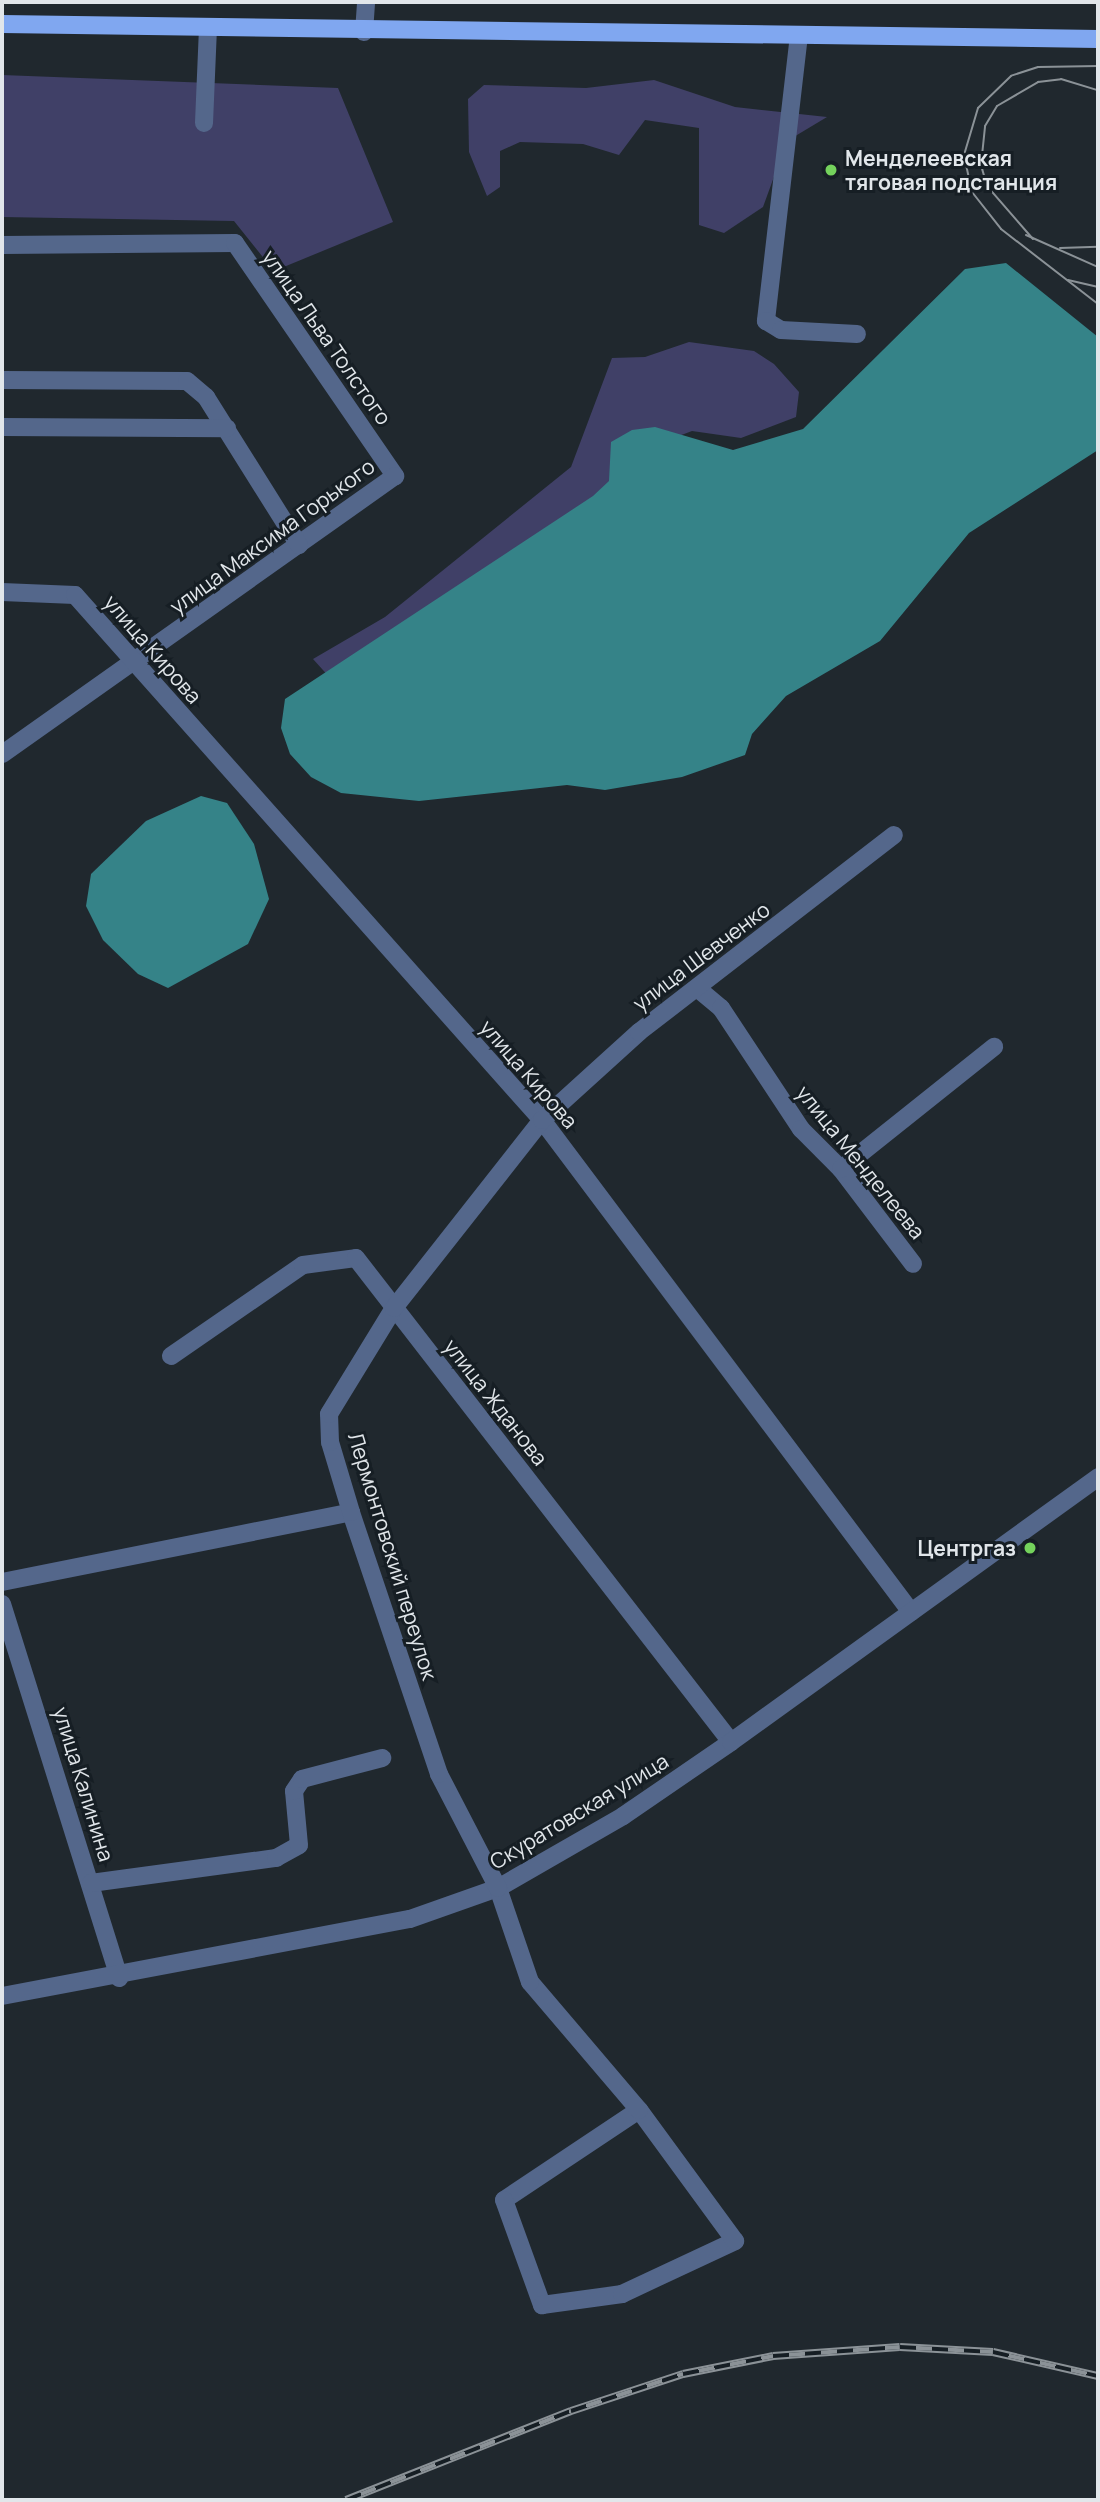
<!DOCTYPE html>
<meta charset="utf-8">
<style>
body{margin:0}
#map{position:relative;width:1100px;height:2502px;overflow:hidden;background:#20282e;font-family:Manrope,sans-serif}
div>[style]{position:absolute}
.green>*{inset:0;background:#404067}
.water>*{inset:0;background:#358388}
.minor>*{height:18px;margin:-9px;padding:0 9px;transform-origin:9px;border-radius:9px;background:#54678b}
.major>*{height:18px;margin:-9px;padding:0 9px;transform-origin:9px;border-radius:9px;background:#80a7f0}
.tram>*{height:2px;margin:-1px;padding:0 1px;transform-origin:1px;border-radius:1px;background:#8b9297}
.rail>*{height:8px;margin-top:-4px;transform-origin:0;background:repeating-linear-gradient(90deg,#161e24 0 16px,#8b9297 0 32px);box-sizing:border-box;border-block:2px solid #8b9297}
.dots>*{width:19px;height:19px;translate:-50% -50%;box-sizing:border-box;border:4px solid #161e24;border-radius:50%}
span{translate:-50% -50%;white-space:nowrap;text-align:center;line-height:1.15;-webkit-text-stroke:6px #161e24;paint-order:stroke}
.poi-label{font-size:21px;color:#e1e6ea;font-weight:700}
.left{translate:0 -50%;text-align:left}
.right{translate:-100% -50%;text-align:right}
.street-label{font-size:21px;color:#e1e6ea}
.frame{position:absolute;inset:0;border:4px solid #e1e6ea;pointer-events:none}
</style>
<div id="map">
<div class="green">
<div style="clip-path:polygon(2px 75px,338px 88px,393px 222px,274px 271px,234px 221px,2px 217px)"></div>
<div style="clip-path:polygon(654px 80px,735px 107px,827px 117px,787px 141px,763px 207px,724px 233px,699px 225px,699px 128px,645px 120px,619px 155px,583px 144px,520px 142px,500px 151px,500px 187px,487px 196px,469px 152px,468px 99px,484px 85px,586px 88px)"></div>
<div style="clip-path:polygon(689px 342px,754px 351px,774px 364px,799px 392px,796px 417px,741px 438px,692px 431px,663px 442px,645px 477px,332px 680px,313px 659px,385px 617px,571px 467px,612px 358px,645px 357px)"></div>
</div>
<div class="water">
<div style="clip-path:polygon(1006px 263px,1098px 337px,1098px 450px,969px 533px,880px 641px,786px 696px,752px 734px,745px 755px,682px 777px,605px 790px,567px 785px,419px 801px,341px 793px,311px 777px,290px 754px,281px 728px,285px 699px,593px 496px,609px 481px,611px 442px,632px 430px,655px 427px,733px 450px,803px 429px,965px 269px)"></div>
<div style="clip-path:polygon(201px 796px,227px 803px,254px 844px,269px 899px,248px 944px,168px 988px,138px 974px,103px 940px,86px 906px,91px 874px,146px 821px)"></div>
</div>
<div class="minor">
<div style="left:364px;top:32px;width:30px;rotate:-86deg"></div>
<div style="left:799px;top:35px;width:288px;rotate:96.6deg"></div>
<div style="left:766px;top:321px;width:17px;rotate:31deg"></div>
<div style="left:781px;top:330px;width:76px;rotate:3deg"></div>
<div style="left:204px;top:123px;width:95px;rotate:-87.6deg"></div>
<div style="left:2px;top:245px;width:233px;rotate:-0.5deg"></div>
<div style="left:235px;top:243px;width:283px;rotate:55.5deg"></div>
<div style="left:395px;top:476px;width:481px;rotate:144.7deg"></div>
<div style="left:2px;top:380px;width:185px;rotate:0.3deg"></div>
<div style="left:187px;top:381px;width:25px;rotate:40deg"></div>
<div style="left:206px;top:397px;width:175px;rotate:57.9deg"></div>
<div style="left:2px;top:427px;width:225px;rotate:0.3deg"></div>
<div style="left:2px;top:592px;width:73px;rotate:2.4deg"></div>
<div style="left:75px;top:595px;width:703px;rotate:48.35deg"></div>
<div style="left:542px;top:1120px;width:615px;rotate:53.13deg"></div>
<div style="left:697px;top:988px;width:31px;rotate:40deg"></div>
<div style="left:721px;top:1008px;width:145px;rotate:56.5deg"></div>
<div style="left:801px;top:1129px;width:57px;rotate:45deg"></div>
<div style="left:841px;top:1169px;width:119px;rotate:52.8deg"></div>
<div style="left:841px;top:1169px;width:196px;rotate:-38.6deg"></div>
<div style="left:171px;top:1356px;width:160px;rotate:-34.6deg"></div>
<div style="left:303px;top:1265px;width:53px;rotate:-7.5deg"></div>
<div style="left:356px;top:1258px;width:612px;rotate:52.23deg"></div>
<div style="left:2px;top:1582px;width:356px;rotate:-11.3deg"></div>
<div style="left:2px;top:1604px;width:392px;rotate:72.6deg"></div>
<div style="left:91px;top:1883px;width:187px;rotate:-7.7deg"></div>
<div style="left:276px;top:1858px;width:26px;rotate:-29deg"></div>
<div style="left:299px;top:1845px;width:54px;rotate:-95.3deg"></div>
<div style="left:294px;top:1791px;width:14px;rotate:-56deg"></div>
<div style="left:302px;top:1779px;width:83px;rotate:-14.7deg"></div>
<div style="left:2px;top:1996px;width:415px;rotate:-10.7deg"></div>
<div style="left:410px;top:1919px;width:93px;rotate:-19.4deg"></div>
<div style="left:498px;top:1888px;width:144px;rotate:-29.9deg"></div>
<div style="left:623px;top:1816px;width:131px;rotate:-34.4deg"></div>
<div style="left:731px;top:1742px;width:453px;rotate:-35.8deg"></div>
<div style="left:639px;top:2110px;width:162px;rotate:146.3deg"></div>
<div style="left:504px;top:2200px;width:112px;rotate:70.1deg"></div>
<div style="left:542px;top:2305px;width:81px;rotate:-7.8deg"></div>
<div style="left:622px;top:2294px;width:125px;rotate:-25.1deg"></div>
<div style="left:735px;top:2241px;width:162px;rotate:-126.2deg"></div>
<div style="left:639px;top:2110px;width:168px;rotate:-130.4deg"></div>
<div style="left:530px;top:1982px;width:99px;rotate:-108.8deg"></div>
<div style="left:498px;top:1888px;width:128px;rotate:-117.4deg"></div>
<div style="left:439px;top:1774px;width:276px;rotate:-108.6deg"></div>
<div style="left:351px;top:1512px;width:73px;rotate:-106.7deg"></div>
<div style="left:330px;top:1442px;width:28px;rotate:-92deg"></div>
<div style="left:329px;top:1414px;width:124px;rotate:-58.5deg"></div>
<div style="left:394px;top:1308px;width:239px;rotate:-51.8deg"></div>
<div style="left:542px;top:1120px;width:131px;rotate:-42.2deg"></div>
<div style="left:639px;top:1032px;width:322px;rotate:-37.7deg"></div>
</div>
<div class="major">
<div style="left:2px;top:24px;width:1096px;rotate:0.78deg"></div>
</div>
<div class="tram">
<div style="left:1098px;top:66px;width:60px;rotate:179deg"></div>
<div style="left:1038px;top:67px;width:28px;rotate:162deg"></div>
<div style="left:1011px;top:76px;width:46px;rotate:135.9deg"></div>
<div style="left:978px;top:108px;width:49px;rotate:106.6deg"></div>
<div style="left:964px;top:155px;width:38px;rotate:78deg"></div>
<div style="left:972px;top:192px;width:47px;rotate:51.9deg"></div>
<div style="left:1001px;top:229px;width:123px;rotate:37.7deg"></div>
<div style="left:1026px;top:235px;width:79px;rotate:24deg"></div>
<div style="left:1033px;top:239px;width:70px;rotate:-131deg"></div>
<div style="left:987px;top:186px;width:22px;rotate:-106deg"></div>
<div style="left:981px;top:165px;width:39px;rotate:-84deg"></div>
<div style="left:985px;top:126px;width:23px;rotate:-59deg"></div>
<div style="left:997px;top:106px;width:48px;rotate:-30.3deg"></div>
<div style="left:1038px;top:82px;width:23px;rotate:-7deg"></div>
<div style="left:1061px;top:79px;width:39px;rotate:17deg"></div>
<div style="left:1060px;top:248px;width:38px;rotate:-2deg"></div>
<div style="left:1068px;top:280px;width:31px;rotate:13deg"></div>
</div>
<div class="rail">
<div style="left:346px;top:2500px;width:242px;rotate:-21.6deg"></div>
<div style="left:571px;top:2411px;width:118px;rotate:-18.3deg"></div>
<div style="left:683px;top:2374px;width:92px;rotate:-11.3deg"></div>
<div style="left:773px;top:2356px;width:127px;rotate:-4.1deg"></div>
<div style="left:900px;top:2347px;width:93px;rotate:3.1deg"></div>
<div style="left:993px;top:2352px;width:108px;rotate:12.9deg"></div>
</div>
<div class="dots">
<div style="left:831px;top:170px;background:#74d25c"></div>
<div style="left:1030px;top:1548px;background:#74d25c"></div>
</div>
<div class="poi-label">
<span class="left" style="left:845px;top:170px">Менделеевская<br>тяговая подстанция</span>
<span class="right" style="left:1016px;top:1548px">Центргаз</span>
</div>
<div class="street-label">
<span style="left:327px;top:337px;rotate:55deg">улица Льва Толстого</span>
<span style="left:272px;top:536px;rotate:-36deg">улица Максима Горького</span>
<span style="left:153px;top:649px;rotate:49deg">улица Кирова</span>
<span style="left:701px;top:956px;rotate:-37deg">улица Шевченко</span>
<span style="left:529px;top:1074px;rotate:49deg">улица Кирова</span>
<span style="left:861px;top:1162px;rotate:51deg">улица Менделеева</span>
<span style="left:496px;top:1402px;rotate:52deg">улица Жданова</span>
<span style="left:393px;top:1556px;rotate:73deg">Лермонтовский переулок</span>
<span style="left:84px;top:1784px;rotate:73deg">улица Калинина</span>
<span style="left:579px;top:1811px;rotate:-31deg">Скуратовская улица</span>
</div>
<div class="frame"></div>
</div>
